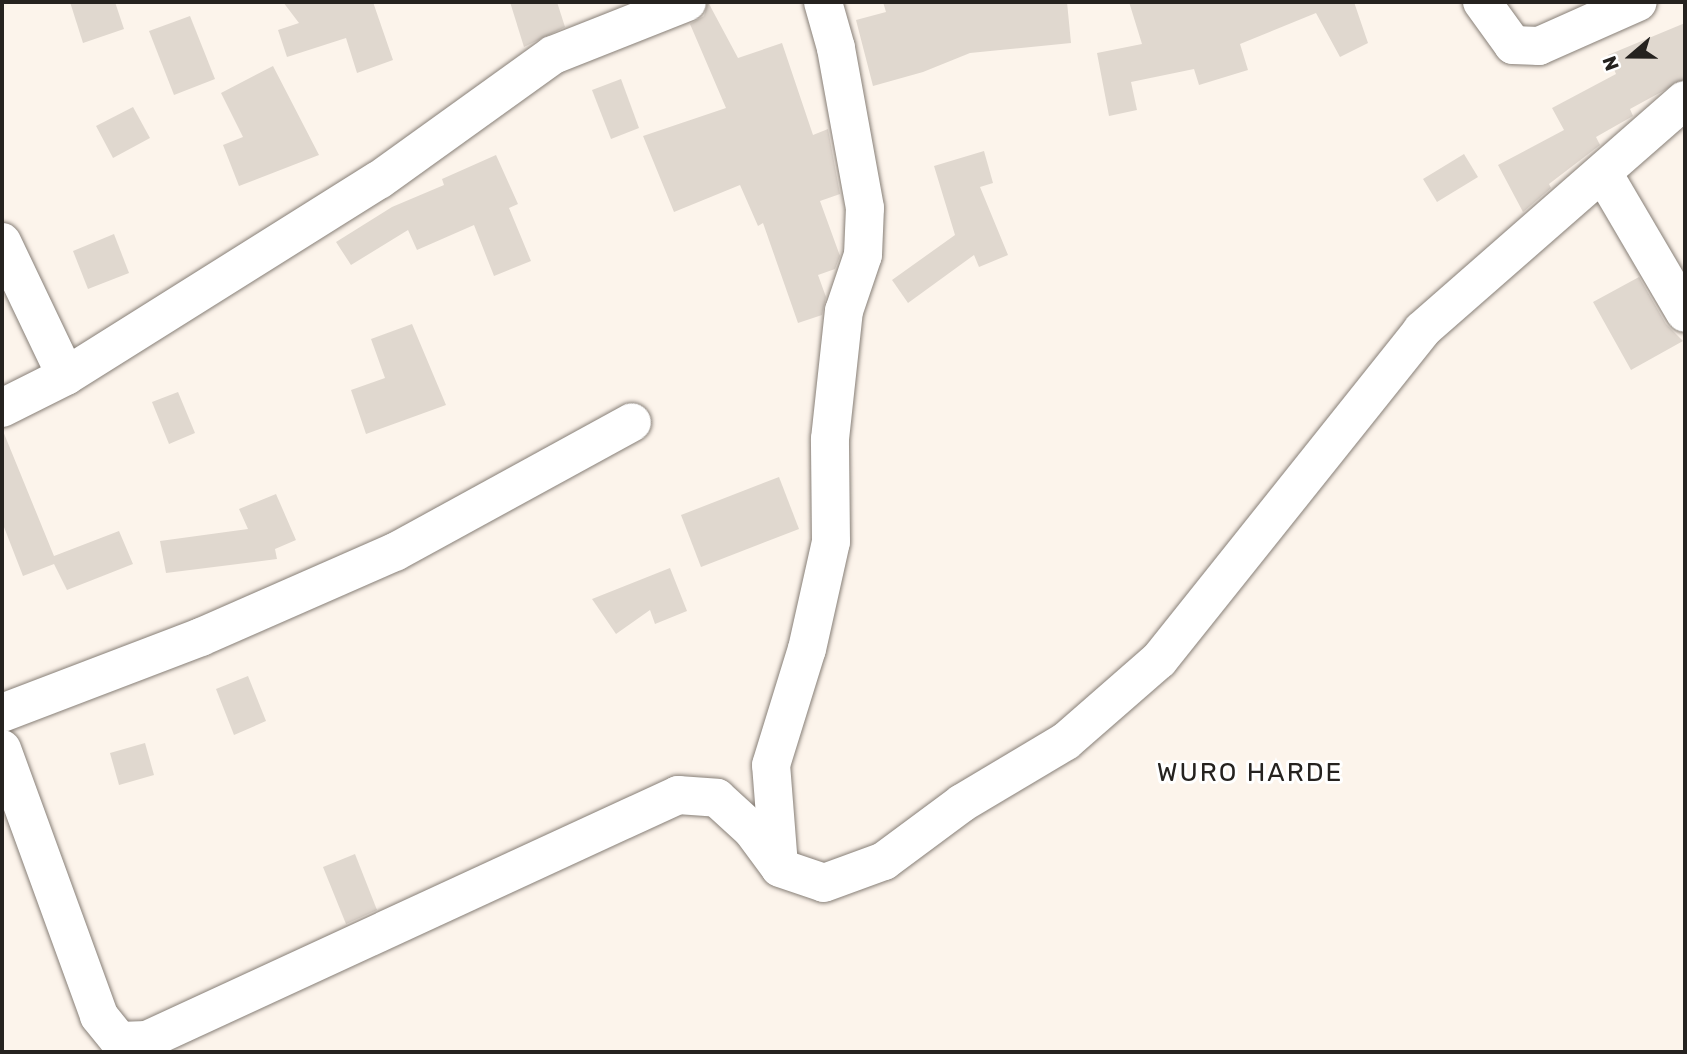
<!DOCTYPE html>
<style>
body{margin:0}
#map{position:relative;width:1687px;height:1054px;overflow:hidden;background:#fcf4eb;font-family:Rubik,sans-serif}
div>[style]{position:absolute}
.building>*{inset:0;background:#e0d8cf}
.roads{filter:drop-shadow(0 0 2px #877f77) drop-shadow(0 0 2px #877f77)}
.minor>*{height:38px;margin:-19px;padding:0 19px;transform-origin:19px;border-radius:19px;background:#fff}
span{translate:-50% -50%;white-space:nowrap;text-align:center;line-height:1.15;-webkit-text-stroke:6px #fff;paint-order:stroke}
.quarter-label{font-size:26px;color:#25221f;letter-spacing:2px}
.frame{position:absolute;inset:0;border:4px solid #25221f;pointer-events:none}
.north{position:absolute;left:1596px;top:21px;width:70px;height:70px;-webkit-text-stroke:5px #fff;paint-order:stroke;rotate:250deg;font-size:19px;font-weight:700;line-height:28px;text-align:center;color:#25221f}
.north::after{content:'';display:block;margin:auto;width:24px;height:32px;background:#25221f;clip-path:polygon(50% 0,100% 100%,50% 72%,0 100%)}
</style>
<div id="map">
<div class="building">
<div style="clip-path:polygon(70px 2px,115px 2px,124px 29px,83px 43px)"></div>
<div style="clip-path:polygon(283px 2px,373px 2px,393px 60px,357px 73px,346px 38px,287px 57px,278px 30px,299px 23px)"></div>
<div style="clip-path:polygon(510px 2px,557px 2px,565px 27px,524px 47px)"></div>
<div style="clip-path:polygon(708px 2px,738px 58px,782px 43px,813px 135px,828px 129px,840px 194px,820px 201px,840px 256px,835px 269px,818px 275px,826px 297px,822px 315px,798px 323px,763px 223px,758px 226px,740px 185px,674px 212px,643px 136px,726px 108px,690px 24px,704px 16px)"></div>
<div style="clip-path:polygon(883px 2px,1067px 2px,1071px 43px,970px 53px,923px 72px,873px 86px,856px 20px,886px 12px)"></div>
<div style="clip-path:polygon(1129px 2px,1354px 2px,1368px 43px,1340px 57px,1316px 13px,1240px 44px,1248px 70px,1199px 85px,1194px 69px,1131px 82px,1137px 110px,1109px 116px,1097px 53px,1142px 44px)"></div>
<div style="clip-path:polygon(190px 16px,215px 79px,174px 95px,149px 31px)"></div>
<div style="clip-path:polygon(1685px 23px,1685px 79px,1630px 109px,1633px 116px,1596px 137px,1600px 145px,1549px 184px,1551px 188px,1523px 212px,1498px 165px,1564px 130px,1552px 108px,1616px 74px,1608px 55px)"></div>
<div style="clip-path:polygon(273px 66px,319px 155px,239px 186px,223px 145px,243px 137px,221px 93px)"></div>
<div style="clip-path:polygon(621px 79px,639px 128px,611px 139px,592px 90px)"></div>
<div style="clip-path:polygon(133px 107px,150px 138px,113px 158px,96px 126px)"></div>
<div style="clip-path:polygon(984px 151px,993px 183px,980px 187px,1008px 255px,979px 267px,974px 255px,908px 303px,892px 280px,955px 235px,934px 166px)"></div>
<div style="clip-path:polygon(1464px 154px,1478px 177px,1437px 202px,1423px 179px)"></div>
<div style="clip-path:polygon(496px 155px,518px 204px,509px 208px,531px 261px,494px 276px,474px 225px,417px 250px,408px 230px,351px 265px,336px 242px,392px 207px,444px 185px,442px 179px)"></div>
<div style="clip-path:polygon(114px 234px,129px 273px,88px 289px,73px 251px)"></div>
<div style="clip-path:polygon(1639px 277px,1666px 324px,1683px 341px,1631px 370px,1593px 302px)"></div>
<div style="clip-path:polygon(412px 324px,446px 405px,366px 434px,351px 390px,385px 378px,371px 339px)"></div>
<div style="clip-path:polygon(178px 392px,195px 433px,169px 444px,152px 402px)"></div>
<div style="clip-path:polygon(3px 431px,54px 556px,119px 531px,133px 564px,67px 590px,54px 564px,23px 576px,2px 522px)"></div>
<div style="clip-path:polygon(779px 477px,799px 529px,701px 567px,681px 515px)"></div>
<div style="clip-path:polygon(276px 494px,296px 540px,275px 549px,277px 559px,166px 573px,160px 541px,248px 529px,239px 509px)"></div>
<div style="clip-path:polygon(670px 568px,687px 611px,655px 624px,650px 610px,616px 634px,592px 599px)"></div>
<div style="clip-path:polygon(248px 676px,266px 721px,234px 735px,216px 689px)"></div>
<div style="clip-path:polygon(145px 743px,154px 775px,119px 785px,110px 753px)"></div>
<div style="clip-path:polygon(355px 854px,377px 910px,346px 924px,323px 867px)"></div>
</div>
<div class="roads">
<div class="minor">
<div style="left:1482px;top:2px;width:53px;rotate:54.2deg"></div>
<div style="left:1513px;top:45px;width:26px;rotate:2deg"></div>
<div style="left:1539px;top:46px;width:108px;rotate:-24deg"></div>
<div style="left:1603px;top:173px;width:162px;rotate:59.6deg"></div>
<div style="left:2px;top:242px;width:148px;rotate:64.5deg"></div>
<div style="left:2px;top:408px;width:72px;rotate:-26.6deg"></div>
<div style="left:66px;top:376px;width:369px;rotate:-32.1deg"></div>
<div style="left:379px;top:180px;width:214px;rotate:-35.7deg"></div>
<div style="left:553px;top:55px;width:144px;rotate:-21.6deg"></div>
<div style="left:2px;top:713px;width:213px;rotate:-20.9deg"></div>
<div style="left:201px;top:637px;width:212px;rotate:-23.7deg"></div>
<div style="left:395px;top:552px;width:270px;rotate:-28.7deg"></div>
<div style="left:2px;top:749px;width:284px;rotate:70deg"></div>
<div style="left:99px;top:1016px;width:32px;rotate:51deg"></div>
<div style="left:119px;top:1041px;width:28px;rotate:-2deg"></div>
<div style="left:147px;top:1040px;width:585px;rotate:-24.77deg"></div>
<div style="left:678px;top:795px;width:39px;rotate:4deg"></div>
<div style="left:717px;top:798px;width:47px;rotate:42.4deg"></div>
<div style="left:752px;top:830px;width:47px;rotate:53.6deg"></div>
<div style="left:780px;top:868px;width:46px;rotate:18.8deg"></div>
<div style="left:824px;top:883px;width:64px;rotate:-20.1deg"></div>
<div style="left:884px;top:861px;width:97px;rotate:-36.6deg"></div>
<div style="left:962px;top:803px;width:121px;rotate:-30.8deg"></div>
<div style="left:1066px;top:741px;width:123px;rotate:-41.1deg"></div>
<div style="left:1159px;top:660px;width:422px;rotate:-51.4deg"></div>
<div style="left:1422px;top:330px;width:349px;rotate:-41.2deg"></div>
<div style="left:779px;top:866px;width:101px;rotate:-94.5deg"></div>
<div style="left:771px;top:765px;width:121px;rotate:-72.8deg"></div>
<div style="left:807px;top:649px;width:110px;rotate:-77.4deg"></div>
<div style="left:831px;top:542px;width:103px;rotate:-90.6deg"></div>
<div style="left:830px;top:439px;width:129px;rotate:-83.8deg"></div>
<div style="left:844px;top:311px;width:59px;rotate:-71.3deg"></div>
<div style="left:863px;top:255px;width:47px;rotate:-87.6deg"></div>
<div style="left:865px;top:208px;width:163px;rotate:-100.3deg"></div>
<div style="left:836px;top:48px;width:48px;rotate:-105.8deg"></div>
</div>
</div>
<div class="quarter-label">
<span style="left:1250px;top:773px">WURO HARDE</span>
</div>
<div class="frame"></div>
<div class="north">N</div>
</div>
